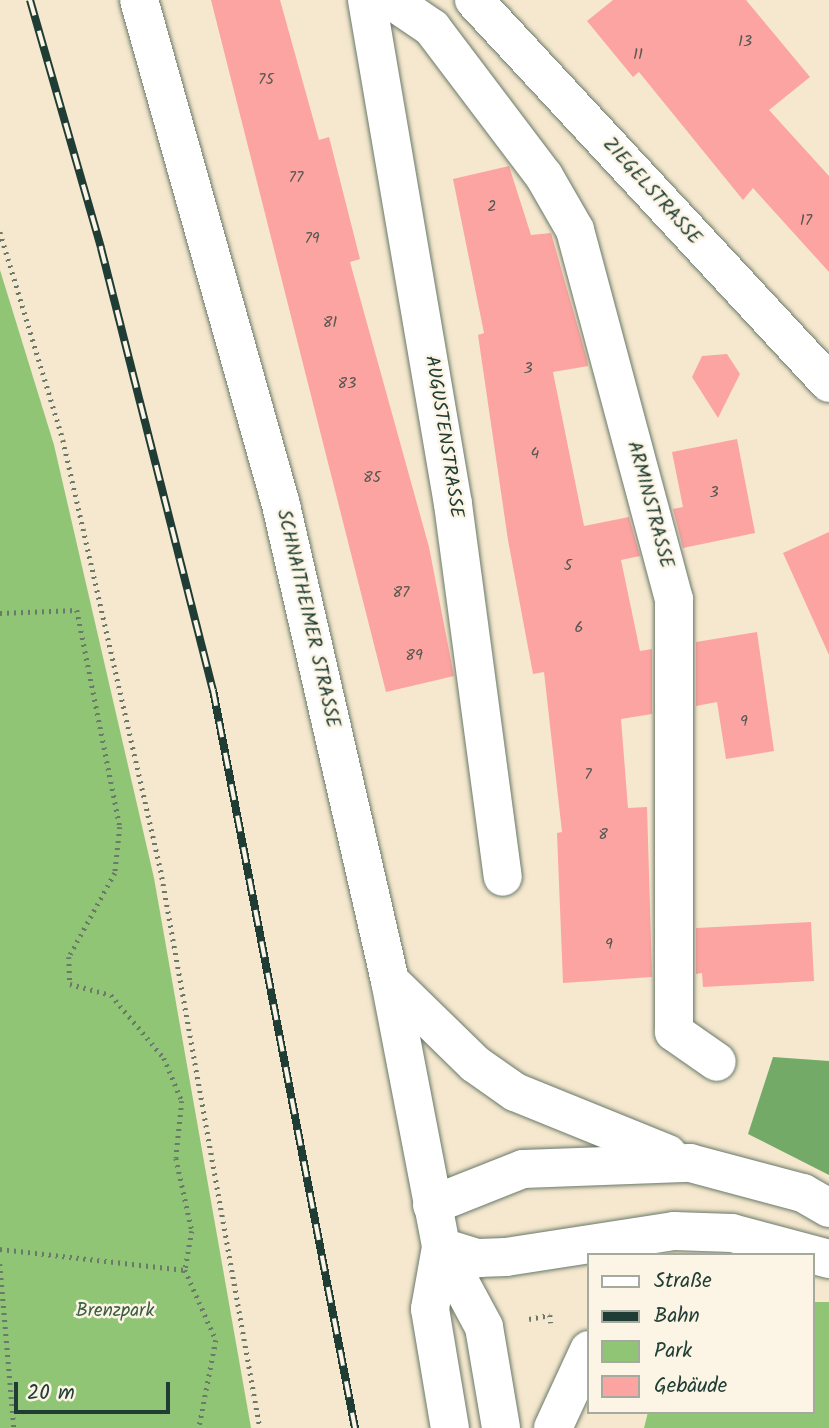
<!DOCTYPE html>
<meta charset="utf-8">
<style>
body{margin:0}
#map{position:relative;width:829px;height:1428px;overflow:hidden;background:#f5e8ce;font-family:Kalam,sans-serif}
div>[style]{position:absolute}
.green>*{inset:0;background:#90c576}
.forest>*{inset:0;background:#74aa67}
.building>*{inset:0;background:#fca4a2}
.path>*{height:4.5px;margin-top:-2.25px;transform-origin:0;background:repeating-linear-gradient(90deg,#6a796a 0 2px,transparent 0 7px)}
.roads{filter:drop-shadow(0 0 2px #6a796a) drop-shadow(0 0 2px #6a796a)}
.street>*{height:38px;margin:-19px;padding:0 19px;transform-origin:19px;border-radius:19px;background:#fff}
.secondary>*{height:38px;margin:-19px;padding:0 19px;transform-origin:19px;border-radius:19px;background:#fff}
.rail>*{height:8px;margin-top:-4px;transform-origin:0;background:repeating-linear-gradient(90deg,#fcf5e5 0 16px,#1f3d34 0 32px);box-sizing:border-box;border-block:2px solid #1f3d34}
span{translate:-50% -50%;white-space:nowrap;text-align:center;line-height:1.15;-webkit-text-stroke:5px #fcf5e5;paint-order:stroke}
.number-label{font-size:16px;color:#565750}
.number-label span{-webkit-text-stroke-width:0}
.street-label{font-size:19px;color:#1f3d34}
.park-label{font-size:19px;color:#3b5f44}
.legend{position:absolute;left:587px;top:1253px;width:228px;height:161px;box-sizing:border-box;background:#fcf5e5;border:2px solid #a4ab9e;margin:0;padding:9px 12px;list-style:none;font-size:21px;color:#1f3d34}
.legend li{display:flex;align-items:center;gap:14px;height:35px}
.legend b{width:35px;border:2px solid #a4ab9e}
.scale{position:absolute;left:14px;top:1382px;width:156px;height:32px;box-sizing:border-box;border:4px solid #1f3d34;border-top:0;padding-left:9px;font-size:21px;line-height:24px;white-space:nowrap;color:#1f3d34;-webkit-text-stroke:5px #fcf5e5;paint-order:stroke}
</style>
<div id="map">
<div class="green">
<div style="clip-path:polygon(0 270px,54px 445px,154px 878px,251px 1428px,0 1428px)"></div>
<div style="clip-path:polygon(813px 1302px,829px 1302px,829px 1428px,644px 1428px,648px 1412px,813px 1412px)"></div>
</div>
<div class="forest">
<div style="clip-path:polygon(773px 1057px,829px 1061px,829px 1175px,748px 1134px)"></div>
</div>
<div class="building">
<div style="clip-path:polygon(211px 0,280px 0,319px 140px,329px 137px,360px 259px,350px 262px,429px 547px,454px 676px,386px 692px)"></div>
<div style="clip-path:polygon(613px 0,746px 0,810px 77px,769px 110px,829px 176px,829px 272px,753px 188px,743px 200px,639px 72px,633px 77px,587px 21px)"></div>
<div style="clip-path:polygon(509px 166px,531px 235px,551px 233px,587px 359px,588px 366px,553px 372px,584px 526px,629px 517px,640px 556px,621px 560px,640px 651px,652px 649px,652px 714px,621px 719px,628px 808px,647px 807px,652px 977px,563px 983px,557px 833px,562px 832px,544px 672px,533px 674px,508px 540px,478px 335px,484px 333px,453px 179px)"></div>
<div style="clip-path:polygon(727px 354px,740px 374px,718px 418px,692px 377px,702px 356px)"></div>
<div style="clip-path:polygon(737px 439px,755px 533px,683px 548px,673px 509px,683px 507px,672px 452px)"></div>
<div style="clip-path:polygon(829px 532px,829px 655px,783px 553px)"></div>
<div style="clip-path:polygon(757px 632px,774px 751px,726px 759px,717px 702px,696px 706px,696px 642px)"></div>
<div style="clip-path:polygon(811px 922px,814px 981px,703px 987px,702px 973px,696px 974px,696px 928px)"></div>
</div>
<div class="path">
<div style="left:0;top:232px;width:217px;rotate:73.1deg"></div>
<div style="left:63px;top:440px;width:448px;rotate:77.2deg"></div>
<div style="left:162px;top:877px;width:560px;rotate:79.91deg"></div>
<div style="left:0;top:613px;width:77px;rotate:-2.2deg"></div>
<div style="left:77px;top:610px;width:221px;rotate:78.8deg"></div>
<div style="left:120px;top:827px;width:46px;rotate:96.2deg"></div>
<div style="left:115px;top:873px;width:96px;rotate:118.7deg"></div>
<div style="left:69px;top:957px;width:27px;rotate:88deg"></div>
<div style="left:70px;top:984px;width:42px;rotate:15deg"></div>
<div style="left:111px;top:995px;width:82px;rotate:49.9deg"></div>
<div style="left:164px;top:1058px;width:47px;rotate:67.3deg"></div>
<div style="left:182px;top:1101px;width:57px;rotate:96deg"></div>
<div style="left:176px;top:1158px;width:75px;rotate:77.6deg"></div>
<div style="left:192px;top:1231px;width:40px;rotate:100deg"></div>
<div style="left:0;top:1249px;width:186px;rotate:6.5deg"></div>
<div style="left:185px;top:1270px;width:77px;rotate:66.1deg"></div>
<div style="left:216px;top:1340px;width:90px;rotate:100.9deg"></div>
<div style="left:0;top:1264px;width:165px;rotate:85.1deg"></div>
<div style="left:529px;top:1319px;width:21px;rotate:-11deg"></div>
<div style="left:550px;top:1315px;width:8px;rotate:83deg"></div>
</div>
<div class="roads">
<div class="street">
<div style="left:367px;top:0;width:511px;rotate:80.32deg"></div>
<div style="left:453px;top:504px;width:376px;rotate:82.4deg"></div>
<div style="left:391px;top:0;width:50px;rotate:34.3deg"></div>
<div style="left:432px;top:28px;width:186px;rotate:52.9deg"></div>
<div style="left:544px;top:176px;width:62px;rotate:60.1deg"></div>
<div style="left:575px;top:230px;width:382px;rotate:75deg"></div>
<div style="left:674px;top:599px;width:433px;rotate:90deg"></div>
<div style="left:674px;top:1032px;width:52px;rotate:34.9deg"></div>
<div style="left:474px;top:0;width:522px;rotate:47.17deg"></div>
</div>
<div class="secondary">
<div style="left:139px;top:0;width:525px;rotate:74.29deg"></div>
<div style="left:281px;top:505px;width:488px;rotate:77.1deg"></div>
<div style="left:390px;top:981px;width:271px;rotate:79.1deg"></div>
<div style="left:441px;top:1247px;width:91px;rotate:61.7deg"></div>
<div style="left:484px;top:1327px;width:102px;rotate:80.4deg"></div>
<div style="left:390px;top:981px;width:119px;rotate:44.3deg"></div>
<div style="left:475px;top:1064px;width:49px;rotate:35deg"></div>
<div style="left:515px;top:1092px;width:165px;rotate:22.1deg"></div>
<div style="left:432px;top:1205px;width:98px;rotate:-21.6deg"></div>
<div style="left:523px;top:1169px;width:167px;rotate:-2.1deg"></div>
<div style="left:690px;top:1163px;width:117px;rotate:14.9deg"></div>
<div style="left:803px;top:1193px;width:30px;rotate:30deg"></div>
<div style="left:441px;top:1247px;width:39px;rotate:17deg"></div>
<div style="left:478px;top:1258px;width:28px;rotate:-2deg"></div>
<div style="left:506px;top:1257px;width:170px;rotate:-8.8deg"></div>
<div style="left:674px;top:1231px;width:58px;rotate:2deg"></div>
<div style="left:732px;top:1233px;width:100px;rotate:15deg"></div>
<div style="left:441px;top:1247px;width:63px;rotate:100.1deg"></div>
<div style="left:430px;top:1309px;width:121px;rotate:80.5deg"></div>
<div style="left:553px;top:1428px;width:86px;rotate:-65.2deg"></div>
</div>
</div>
<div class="rail">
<div style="left:30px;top:0;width:258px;rotate:74deg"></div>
<div style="left:101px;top:248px;width:456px;rotate:75.8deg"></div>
<div style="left:213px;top:690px;width:752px;rotate:79.11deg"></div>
</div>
<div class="number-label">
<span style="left:745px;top:42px">13</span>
<span style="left:638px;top:55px">11</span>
<span style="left:266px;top:80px">75</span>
<span style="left:296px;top:178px">77</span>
<span style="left:492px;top:207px">2</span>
<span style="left:806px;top:221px">17</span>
<span style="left:312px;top:239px">79</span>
<span style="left:330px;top:323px">81</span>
<span style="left:528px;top:369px">3</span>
<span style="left:347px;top:384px">83</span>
<span style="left:535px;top:454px">4</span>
<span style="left:372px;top:478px">85</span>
<span style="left:714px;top:493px">3</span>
<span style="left:568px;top:566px">5</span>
<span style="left:401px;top:593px">87</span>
<span style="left:579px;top:628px">6</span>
<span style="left:414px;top:656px">89</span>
<span style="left:744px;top:722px">9</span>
<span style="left:588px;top:775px">7</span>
<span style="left:603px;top:835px">8</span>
<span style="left:609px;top:945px">9</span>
</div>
<div class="street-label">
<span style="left:651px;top:192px;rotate:48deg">ZIEGELSTRASSE</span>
<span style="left:443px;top:437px;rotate:81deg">AUGUSTENSTRASSE</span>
<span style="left:649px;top:505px;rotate:75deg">ARMINSTRASSE</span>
<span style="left:307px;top:619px;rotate:77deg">SCHNAITHEIMER STRASSE</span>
</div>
<div class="park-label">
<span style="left:115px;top:1312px">Brenzpark</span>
</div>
<ul class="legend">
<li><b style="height:9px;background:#fff"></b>Straße</li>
<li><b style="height:9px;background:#1f3d34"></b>Bahn</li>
<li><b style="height:19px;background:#90c576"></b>Park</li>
<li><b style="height:19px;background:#fca4a2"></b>Gebäude</li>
</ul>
<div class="scale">20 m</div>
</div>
